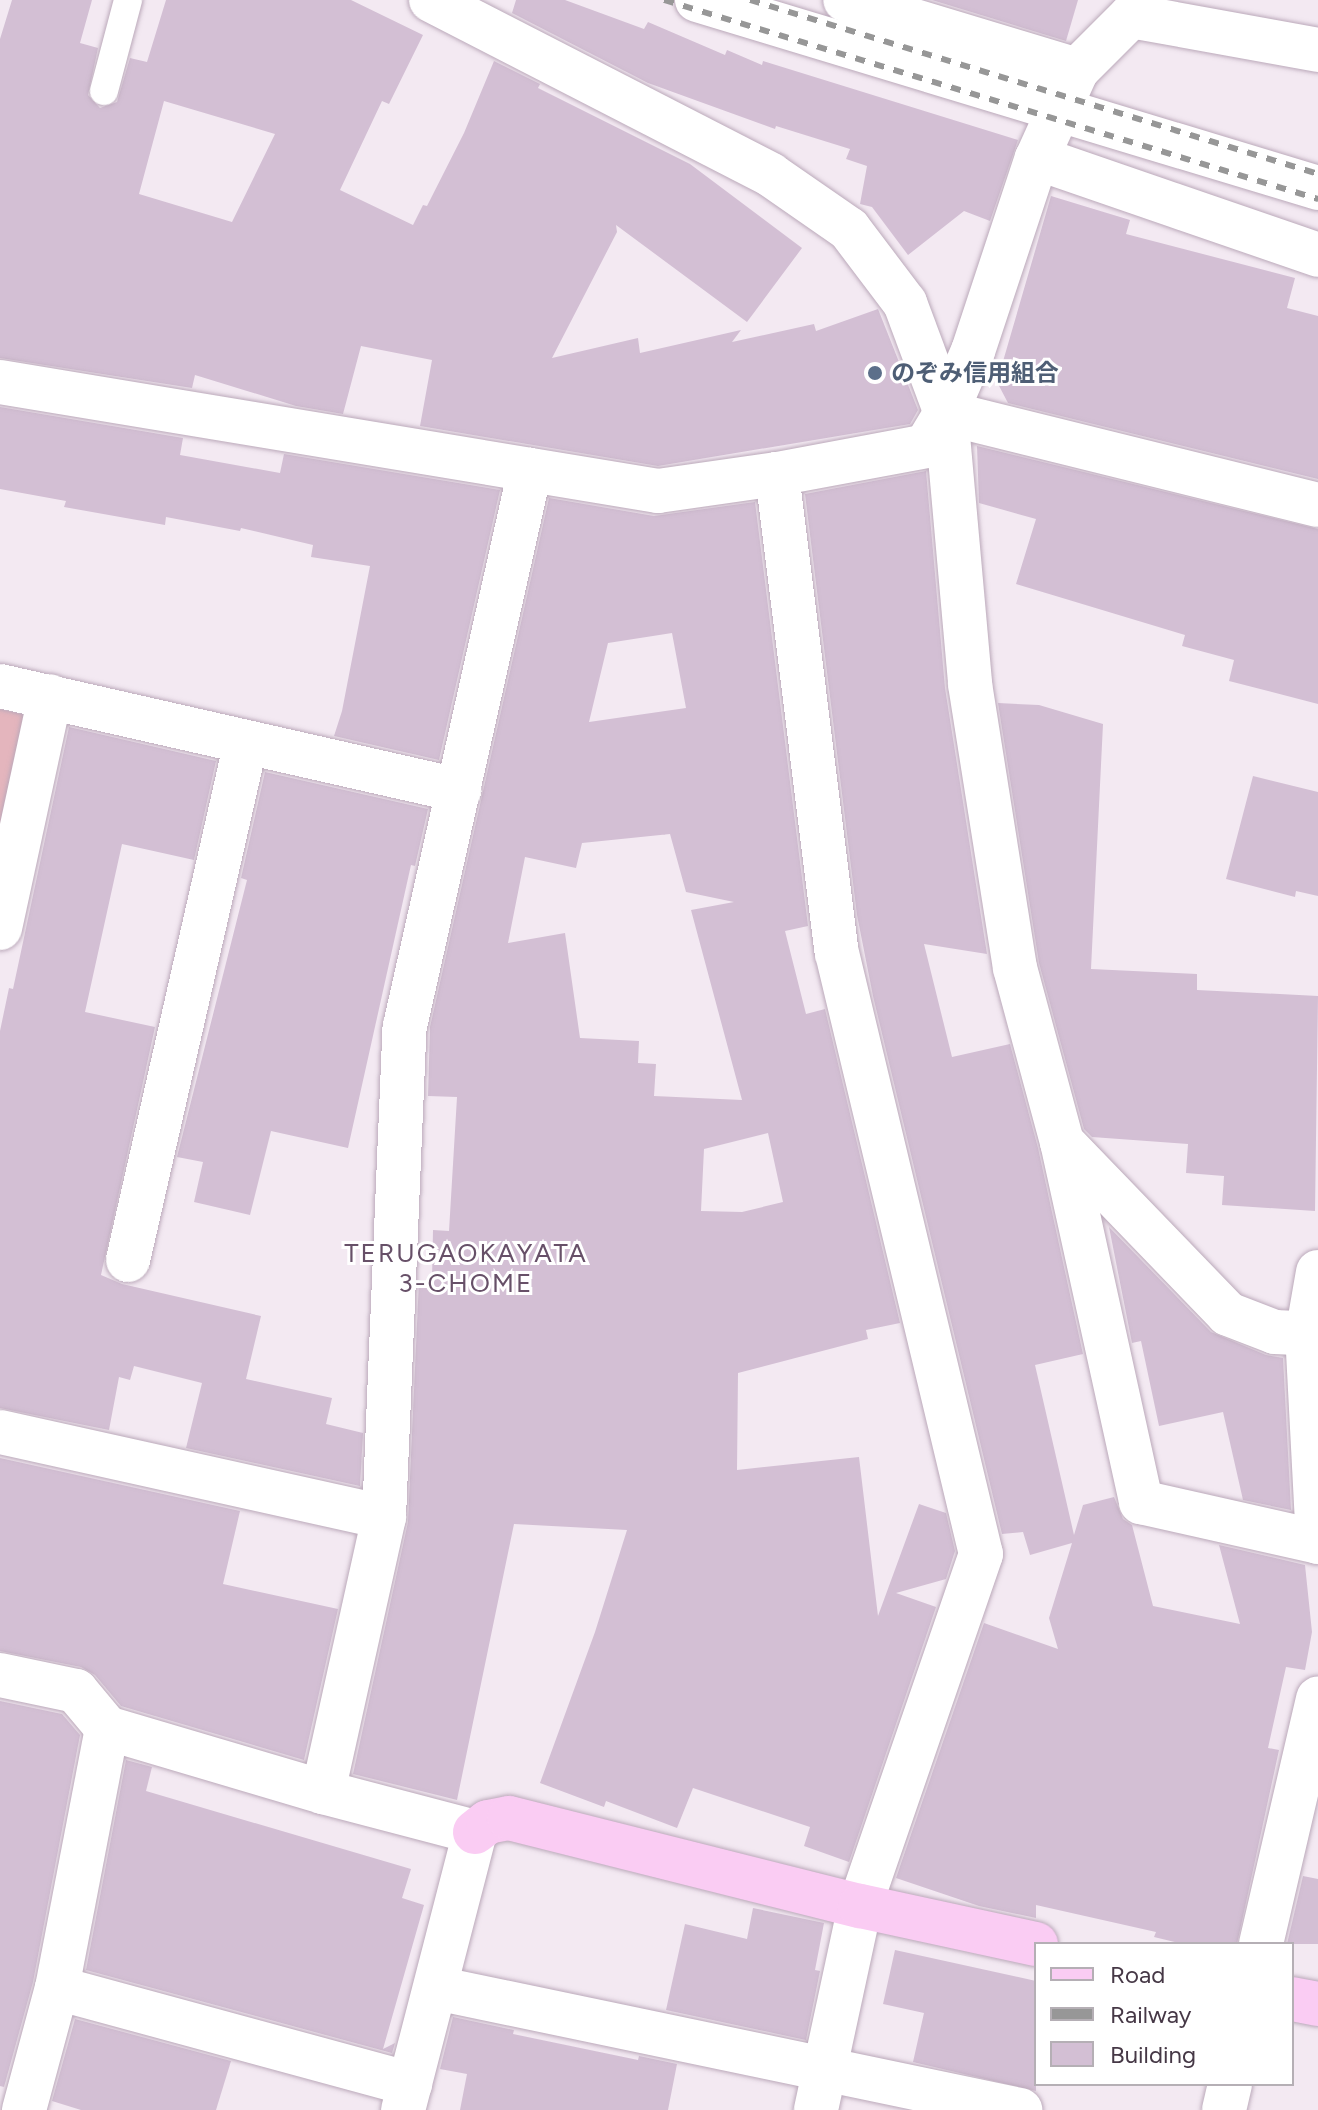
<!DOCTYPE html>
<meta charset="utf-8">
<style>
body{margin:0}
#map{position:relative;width:1318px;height:2110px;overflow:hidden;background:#f3e9f2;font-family:Figtree,"Noto Sans JP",sans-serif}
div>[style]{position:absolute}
.green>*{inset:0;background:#e4b5bd}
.building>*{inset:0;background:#d3bfd4}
.roads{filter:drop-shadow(0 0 2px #bba9ba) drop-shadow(0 0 2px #bba9ba)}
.lane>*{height:28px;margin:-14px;padding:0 14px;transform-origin:14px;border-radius:14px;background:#fff}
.street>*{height:44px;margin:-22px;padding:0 22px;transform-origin:22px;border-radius:22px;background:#fff}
.secondary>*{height:44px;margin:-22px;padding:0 22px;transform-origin:22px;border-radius:22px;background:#faccf3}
.rail>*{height:6px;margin-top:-3px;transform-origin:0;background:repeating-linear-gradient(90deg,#979797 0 10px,transparent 0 20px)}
.dots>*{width:22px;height:22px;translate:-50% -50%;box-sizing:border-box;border:4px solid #fff;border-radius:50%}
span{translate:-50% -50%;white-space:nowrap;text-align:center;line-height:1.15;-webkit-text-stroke:6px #fff;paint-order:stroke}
.service-label{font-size:24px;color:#4e5e75;font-weight:700}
.left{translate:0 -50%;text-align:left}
.neighbourhood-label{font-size:26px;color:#675068;letter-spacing:2px}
.legend{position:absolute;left:1034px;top:1942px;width:260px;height:144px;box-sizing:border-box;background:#fff;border:2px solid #b5afb5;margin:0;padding:10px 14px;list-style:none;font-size:24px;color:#463846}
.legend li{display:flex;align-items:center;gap:16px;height:40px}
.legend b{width:40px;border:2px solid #b5afb5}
</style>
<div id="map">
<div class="green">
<div style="clip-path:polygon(0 709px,31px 716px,0 836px)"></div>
</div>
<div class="building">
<div style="clip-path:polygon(evenodd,12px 0,92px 0,80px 43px,98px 48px,88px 95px,100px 108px,117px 102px,130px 58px,147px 62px,166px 0,351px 0,423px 35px,389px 104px,382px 101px,340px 190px,413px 225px,423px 205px,427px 206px,464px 133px,494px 61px,540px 84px,538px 88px,690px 164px,802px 248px,747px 322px,616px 225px,617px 232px,552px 358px,638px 338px,640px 353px,741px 330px,732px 342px,814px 324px,816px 331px,878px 309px,918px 410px,910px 424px,658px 466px,420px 426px,432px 360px,361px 346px,343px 414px,296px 406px,195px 375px,192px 388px,0 358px,0 39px,12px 0,164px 101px,275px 134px,232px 222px,139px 194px,164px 101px)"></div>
<div style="clip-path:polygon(516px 0,565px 0,644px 29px,648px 22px,725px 55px,727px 50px,762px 65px,763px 61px,1018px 140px,990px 221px,964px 211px,908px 255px,872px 207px,860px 204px,867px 166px,846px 159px,850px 149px,776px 126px,775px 129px,648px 83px,512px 13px)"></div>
<div style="clip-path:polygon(932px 0,1078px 0,1066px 41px)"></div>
<div style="clip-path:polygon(1051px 196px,1130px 220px,1126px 234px,1295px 278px,1287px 308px,1318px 316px,1318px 479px,1008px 403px,997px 382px)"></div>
<div style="clip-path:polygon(0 407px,183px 438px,180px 455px,280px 473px,284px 454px,500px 490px,439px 760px,334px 736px,342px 711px,370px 566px,311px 557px,313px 545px,241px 528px,240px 531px,166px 517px,165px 525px,64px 507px,66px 501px,0 489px)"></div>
<div style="clip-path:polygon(977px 446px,1318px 529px,1318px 704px,1229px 681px,1234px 660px,1182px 646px,1185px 635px,1016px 584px,1036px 519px,979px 503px)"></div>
<div style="clip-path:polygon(926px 471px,945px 688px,987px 954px,924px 944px,952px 1057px,1010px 1044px,1038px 1148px,1083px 1354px,1035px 1365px,1074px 1535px,1083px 1505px,1114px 1497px,1123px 1519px,1132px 1525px,1153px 1606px,1240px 1624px,1219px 1545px,1305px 1565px,1312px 1632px,1305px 1670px,1286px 1667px,1268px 1748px,1279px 1750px,1237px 1944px,1183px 1944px,1154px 1937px,1156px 1932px,1036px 1905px,1036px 1918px,979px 1906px,896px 1878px,984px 1623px,1058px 1649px,1049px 1618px,1072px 1543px,1030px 1555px,1023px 1532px,1002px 1534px,873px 996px,857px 915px,805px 494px)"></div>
<div style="clip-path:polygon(evenodd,549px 498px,654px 516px,755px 502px,808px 926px,785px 931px,806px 1014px,825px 1009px,900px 1323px,866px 1330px,868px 1339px,738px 1373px,737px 1470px,859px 1457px,878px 1616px,919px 1504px,946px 1513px,955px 1551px,946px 1579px,896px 1593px,936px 1607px,849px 1862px,804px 1846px,810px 1827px,693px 1788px,677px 1828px,606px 1801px,604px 1807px,540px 1783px,595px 1632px,627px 1530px,514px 1524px,457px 1800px,353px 1774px,408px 1522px,419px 1280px,432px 1280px,433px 1230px,449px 1231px,457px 1097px,428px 1096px,430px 1027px,549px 498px,672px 633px,686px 708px,589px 722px,608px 643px,672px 633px,549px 498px,670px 834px,686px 892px,734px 902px,691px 910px,742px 1100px,654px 1096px,656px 1064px,638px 1063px,639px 1041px,580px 1038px,565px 933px,508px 943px,525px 857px,576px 868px,582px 843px,670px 834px,549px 498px,768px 1133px,783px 1202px,742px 1212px,701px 1211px,704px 1149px,768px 1133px)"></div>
<div style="clip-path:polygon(998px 703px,1039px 705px,1103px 724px,1091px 969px,1197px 974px,1197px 990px,1318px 996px,1315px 1211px,1222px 1205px,1224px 1176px,1186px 1173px,1188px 1144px,1092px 1137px,1084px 1129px,1039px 963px)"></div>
<div style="clip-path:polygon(69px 727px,216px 761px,194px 860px,122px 844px,85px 1012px,155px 1027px,101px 1275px,122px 1284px,261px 1316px,246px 1379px,332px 1398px,326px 1424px,363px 1433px,360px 1486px,186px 1448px,202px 1383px,134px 1366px,130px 1380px,119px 1377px,109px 1430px,0 1408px,0 1031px,9px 988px,13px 989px)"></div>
<div style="clip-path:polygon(265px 772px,428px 809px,415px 866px,411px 865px,348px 1148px,271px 1131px,250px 1215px,194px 1202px,203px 1162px,177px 1157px,247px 880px,241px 878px)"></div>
<div style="clip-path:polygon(1253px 776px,1318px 792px,1318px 896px,1296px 891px,1295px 897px,1226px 879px)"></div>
<div style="clip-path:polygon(1109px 1227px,1211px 1332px,1266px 1355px,1283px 1358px,1291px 1510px,1243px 1500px,1223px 1412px,1159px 1426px,1141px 1341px,1132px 1343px)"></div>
<div style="clip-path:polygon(0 1458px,240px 1511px,223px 1584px,338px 1609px,304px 1760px,121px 1706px,95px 1675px,81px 1667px,0 1651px)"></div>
<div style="clip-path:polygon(0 1701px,62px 1714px,80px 1735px,33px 1982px,4px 2087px,0 2086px)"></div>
<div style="clip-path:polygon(126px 1760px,152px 1767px,146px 1791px,411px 1869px,402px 1898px,424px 1905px,383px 2049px,395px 2043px,392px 2053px,86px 1970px)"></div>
<div style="clip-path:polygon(1303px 1876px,1318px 1879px,1318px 1944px,1287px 1944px)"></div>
<div style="clip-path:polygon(753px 1908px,824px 1923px,815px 1970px,820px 1971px,806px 2040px,666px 2010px,685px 1924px,747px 1939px)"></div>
<div style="clip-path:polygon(895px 1950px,1036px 1981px,1036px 2091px,913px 2062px,924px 2013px,883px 2004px)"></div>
<div style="clip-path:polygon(453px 2017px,514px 2030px,513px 2034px,638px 2060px,639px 2056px,677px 2064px,668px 2110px,460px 2110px,467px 2074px,440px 2069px)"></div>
<div style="clip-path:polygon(75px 2019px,231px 2061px,216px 2110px,81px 2110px,52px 2101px)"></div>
</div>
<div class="roads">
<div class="lane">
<div style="left:104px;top:91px;width:94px;rotate:-75.2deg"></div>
</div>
<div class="street">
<div style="left:431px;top:0;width:382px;rotate:27.2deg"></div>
<div style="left:771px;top:175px;width:95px;rotate:34.7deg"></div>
<div style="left:849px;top:229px;width:93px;rotate:52.9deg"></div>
<div style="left:905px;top:303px;width:117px;rotate:69.6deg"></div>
<div style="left:946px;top:413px;width:272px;rotate:84.9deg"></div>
<div style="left:970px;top:684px;width:288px;rotate:81deg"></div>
<div style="left:1015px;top:968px;width:180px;rotate:74.9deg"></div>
<div style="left:1062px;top:1142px;width:369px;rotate:77.6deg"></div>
<div style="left:1141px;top:1502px;width:181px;rotate:12.7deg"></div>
<div style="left:1318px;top:1542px;width:207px;rotate:-93deg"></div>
<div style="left:1307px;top:1335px;width:64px;rotate:-80.1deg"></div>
<div style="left:697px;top:0;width:649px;rotate:16.84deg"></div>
<div style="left:1077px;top:70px;width:76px;rotate:-45deg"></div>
<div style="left:1131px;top:16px;width:190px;rotate:10.3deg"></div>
<div style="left:1037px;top:158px;width:297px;rotate:19deg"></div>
<div style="left:0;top:382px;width:667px;rotate:9.41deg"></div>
<div style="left:658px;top:491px;width:120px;rotate:-8.1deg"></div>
<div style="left:777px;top:474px;width:152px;rotate:-10.6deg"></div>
<div style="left:926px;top:446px;width:39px;rotate:-59deg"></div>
<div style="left:946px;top:413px;width:68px;rotate:-66.5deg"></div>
<div style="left:973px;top:351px;width:203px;rotate:-71.7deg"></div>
<div style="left:1037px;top:158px;width:97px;rotate:-65.6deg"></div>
<div style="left:1077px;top:70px;width:242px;rotate:-163.2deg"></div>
<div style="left:946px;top:413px;width:383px;rotate:13.9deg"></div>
<div style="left:777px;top:474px;width:483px;rotate:82.9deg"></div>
<div style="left:837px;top:953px;width:618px;rotate:76.53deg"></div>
<div style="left:981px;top:1554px;width:372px;rotate:109deg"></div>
<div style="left:860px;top:1906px;width:209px;rotate:102.2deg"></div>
<div style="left:0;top:686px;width:471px;rotate:12.8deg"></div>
<div style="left:0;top:928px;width:237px;rotate:-77.8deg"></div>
<div style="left:1062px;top:1142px;width:239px;rotate:46deg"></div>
<div style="left:1228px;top:1314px;width:50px;rotate:21deg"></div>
<div style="left:1275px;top:1332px;width:43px;rotate:2.7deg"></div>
<div style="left:128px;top:1260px;width:531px;rotate:-77.17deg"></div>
<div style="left:0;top:1432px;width:393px;rotate:12.5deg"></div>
<div style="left:0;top:1675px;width:78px;rotate:11.9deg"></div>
<div style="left:76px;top:1691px;width:48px;rotate:50deg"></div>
<div style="left:107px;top:1728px;width:225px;rotate:16.5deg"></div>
<div style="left:323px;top:1792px;width:157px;rotate:14.7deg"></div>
<div style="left:475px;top:1832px;width:287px;rotate:104.5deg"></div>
<div style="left:323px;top:1792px;width:282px;rotate:-77.5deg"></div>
<div style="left:384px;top:1517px;width:491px;rotate:-87.6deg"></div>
<div style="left:405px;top:1026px;width:570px;rotate:-77.33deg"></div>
<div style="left:1261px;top:1944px;width:252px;rotate:-76.9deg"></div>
<div style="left:57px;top:1988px;width:366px;rotate:15.2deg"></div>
<div style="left:436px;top:1988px;width:597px;rotate:11.8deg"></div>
<div style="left:24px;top:2110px;width:126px;rotate:-74.9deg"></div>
<div style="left:57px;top:1988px;width:265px;rotate:-79.1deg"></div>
<div style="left:1224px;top:2110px;width:27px;rotate:-77deg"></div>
</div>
<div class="secondary">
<div style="left:475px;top:1832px;width:16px;rotate:-38deg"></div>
<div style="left:488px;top:1822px;width:21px;rotate:-11deg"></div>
<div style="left:509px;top:1818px;width:362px;rotate:14.1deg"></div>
<div style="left:860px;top:1906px;width:180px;rotate:12.2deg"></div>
<div style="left:1292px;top:1999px;width:26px;rotate:11deg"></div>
</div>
</div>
<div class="rail">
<div style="left:664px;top:0;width:684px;rotate:16.92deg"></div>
<div style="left:750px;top:0;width:594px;rotate:17.03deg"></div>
</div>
<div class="dots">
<div style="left:875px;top:373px;background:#5c6f8a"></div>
</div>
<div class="service-label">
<span class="left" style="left:891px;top:373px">のぞみ信用組合</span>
</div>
<div class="neighbourhood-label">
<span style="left:466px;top:1269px">TERUGAOKAYATA<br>3-CHOME</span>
</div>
<ul class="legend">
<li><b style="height:10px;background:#faccf3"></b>Road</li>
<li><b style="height:10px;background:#979797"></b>Railway</li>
<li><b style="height:22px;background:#d3bfd4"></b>Building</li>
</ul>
</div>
